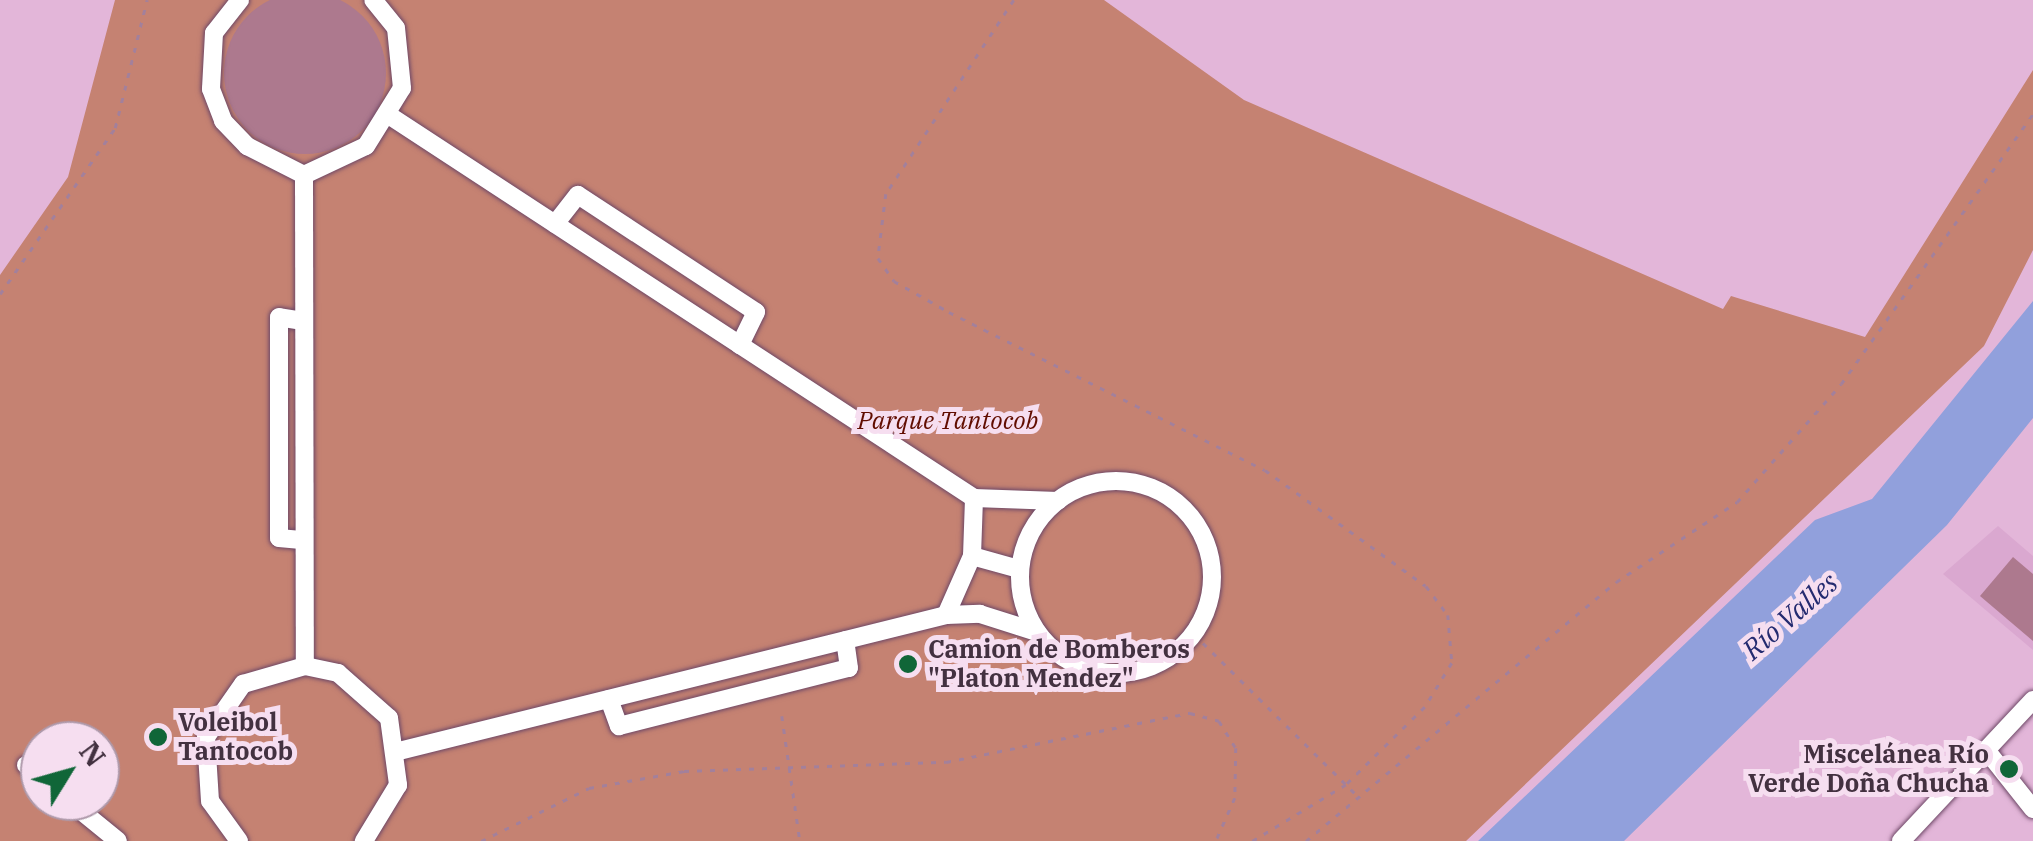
<!DOCTYPE html>
<meta charset="utf-8">
<style>
body{margin:0}
#map{position:relative;width:2033px;height:841px;overflow:hidden;background:#e3b6d9;font-family:"IBM Plex Serif",serif}
div>[style]{position:absolute}
.built>*{inset:0;background:#daa8d0}
.green>*{inset:0;background:#c58272}
.water>*{inset:0;background:#91a0dc}
.building>*{inset:0;background:#ad798e}
.round{border-radius:50%}
.path>*{height:2.5px;margin-top:-1.25px;transform-origin:0;background:repeating-linear-gradient(90deg,#a3809b 0 5px,transparent 0 13px)}
.roads{filter:drop-shadow(0 0 2px #6e4867) drop-shadow(0 0 2px #6e4867)}
.minor>*{height:18px;margin:-9px;padding:0 9px;transform-origin:9px;border-radius:9px;background:#fff}
.minor>.ring{margin:-9px;padding:0;box-sizing:content-box;background:none;border:18px solid #fff;border-radius:50%}
.dots>*{width:28px;height:28px;translate:-50% -50%;box-sizing:border-box;border:5px solid #f6def0;border-radius:50%}
span{translate:-50% -50%;white-space:nowrap;text-align:center;line-height:1.15;-webkit-text-stroke:10px #f6def0;paint-order:stroke}
.park-label{font-size:25px;color:#610d00;font-style:italic}
.poi-label{font-size:25px;color:#433140;font-weight:700}
.left{translate:0 -50%;text-align:left}
.right{translate:-100% -50%;text-align:right}
.water-label{font-size:28px;color:#242b70;font-style:italic}
.north{position:absolute;left:20px;top:721px;width:100px;height:100px;box-sizing:border-box;background:#f6def0;border:2px solid #ae99aa;border-radius:50%;rotate:53deg;font-size:28px;font-weight:700;line-height:40px;text-align:center;color:#433140}
.north::after{content:'';display:block;margin:auto;width:35px;height:45px;background:#106638;clip-path:polygon(50% 0,100% 100%,50% 72%,0 100%)}
</style>
<div id="map">
<div class="built">
<div style="clip-path:polygon(1998px 526px,2033px 556px,2033px 650px,1943px 574px)"></div>
</div>
<div class="green">
<div style="clip-path:polygon(evenodd,115px 0,1104px 0,1244px 100px,1723px 309px,1731px 296px,1865px 337px,2033px 70px,2033px 250px,1984px 346px,1466px 841px,0 841px,0 275px,68px 177px,115px 0,40px 741px,100px 741px,100px 801px,40px 801px,40px 741px)"></div>
</div>
<div class="water">
<div style="clip-path:polygon(2033px 301px,2033px 418px,1947px 525px,1624px 841px,1478px 841px,1815px 520px,1872px 499px)"></div>
</div>
<div class="building">
<div class="round" style="left:224px;top:-8px;width:162px;height:162px"></div>
<div style="clip-path:polygon(2013px 557px,2033px 574px,2033px 641px,1980px 596px)"></div>
</div>
<div class="path">
<div style="left:1014px;top:0;width:232px;rotate:123.4deg"></div>
<div style="left:886px;top:194px;width:64px;rotate:97.1deg"></div>
<div style="left:878px;top:258px;width:28px;rotate:55deg"></div>
<div style="left:894px;top:281px;width:63px;rotate:29.4deg"></div>
<div style="left:949px;top:312px;width:353px;rotate:26.6deg"></div>
<div style="left:1265px;top:470px;width:198px;rotate:35.8deg"></div>
<div style="left:1426px;top:586px;width:36px;rotate:53deg"></div>
<div style="left:1448px;top:615px;width:48px;rotate:85.2deg"></div>
<div style="left:1452px;top:663px;width:52px;rotate:121.5deg"></div>
<div style="left:1425px;top:707px;width:111px;rotate:135.4deg"></div>
<div style="left:1346px;top:785px;width:109px;rotate:148.9deg"></div>
<div style="left:0;top:294px;width:202px;rotate:-55.3deg"></div>
<div style="left:115px;top:128px;width:132px;rotate:-76deg"></div>
<div style="left:1194px;top:634px;width:233px;rotate:44.7deg"></div>
<div style="left:782px;top:716px;width:126px;rotate:81.8deg"></div>
<div style="left:481px;top:841px;width:120px;rotate:-26.1deg"></div>
<div style="left:589px;top:788px;width:97px;rotate:-10.1deg"></div>
<div style="left:684px;top:771px;width:262px;rotate:-2deg"></div>
<div style="left:946px;top:762px;width:249px;rotate:-11.4deg"></div>
<div style="left:1190px;top:713px;width:30px;rotate:15deg"></div>
<div style="left:1219px;top:721px;width:32px;rotate:58deg"></div>
<div style="left:1236px;top:748px;width:50px;rotate:91.1deg"></div>
<div style="left:1235px;top:798px;width:47px;rotate:113.8deg"></div>
<div style="left:1306px;top:841px;width:404px;rotate:-39.9deg"></div>
<div style="left:1616px;top:582px;width:145px;rotate:-33.5deg"></div>
<div style="left:1737px;top:502px;width:157px;rotate:-48.6deg"></div>
<div style="left:1841px;top:384px;width:331px;rotate:-54.6deg"></div>
</div>
<div class="roads">
<div class="minor">
<div style="left:240px;top:0;width:42px;rotate:128.2deg"></div>
<div style="left:214px;top:33px;width:56px;rotate:93.1deg"></div>
<div style="left:211px;top:89px;width:34px;rotate:69deg"></div>
<div style="left:223px;top:121px;width:35px;rotate:46deg"></div>
<div style="left:247px;top:146px;width:64px;rotate:27deg"></div>
<div style="left:304px;top:175px;width:68px;rotate:-25.1deg"></div>
<div style="left:366px;top:146px;width:68px;rotate:-58.2deg"></div>
<div style="left:402px;top:88px;width:60px;rotate:-95.7deg"></div>
<div style="left:396px;top:28px;width:36px;rotate:-129deg"></div>
<div style="left:390px;top:116px;width:698px;rotate:33.19deg"></div>
<div style="left:974px;top:498px;width:84px;rotate:2deg"></div>
<div style="left:304px;top:175px;width:491px;rotate:89.9deg"></div>
<div style="left:555px;top:224px;width:37px;rotate:-52deg"></div>
<div style="left:578px;top:195px;width:213px;rotate:33.3deg"></div>
<div style="left:756px;top:312px;width:37px;rotate:116deg"></div>
<div style="left:303px;top:321px;width:24px;rotate:-171deg"></div>
<div style="left:279px;top:317px;width:221px;rotate:90deg"></div>
<div style="left:279px;top:538px;width:25px;rotate:5deg"></div>
<div class="ring" style="left:1020px;top:481px;width:174px;height:174px"></div>
<div style="left:972px;top:556px;width:49px;rotate:15.5deg"></div>
<div style="left:946px;top:615px;width:64px;rotate:-66.2deg"></div>
<div style="left:972px;top:556px;width:58px;rotate:-88deg"></div>
<div style="left:609px;top:699px;width:29px;rotate:70deg"></div>
<div style="left:619px;top:726px;width:237px;rotate:-14.2deg"></div>
<div style="left:849px;top:668px;width:28px;rotate:-98deg"></div>
<div style="left:399px;top:751px;width:564px;rotate:-13.96deg"></div>
<div style="left:946px;top:615px;width:34px;rotate:-2deg"></div>
<div style="left:980px;top:614px;width:60px;rotate:17.5deg"></div>
<div style="left:1987px;top:751px;width:74px;rotate:51.6deg"></div>
<div style="left:26px;top:765px;width:18px;rotate:41deg"></div>
<div style="left:69px;top:801px;width:63px;rotate:39.2deg"></div>
<div style="left:239px;top:841px;width:49px;rotate:-125.9deg"></div>
<div style="left:210px;top:801px;width:64px;rotate:-93.6deg"></div>
<div style="left:206px;top:737px;width:65px;rotate:-55.1deg"></div>
<div style="left:243px;top:684px;width:65px;rotate:-16.2deg"></div>
<div style="left:305px;top:666px;width:34px;rotate:12deg"></div>
<div style="left:338px;top:673px;width:68px;rotate:41.4deg"></div>
<div style="left:389px;top:718px;width:68px;rotate:82.3deg"></div>
<div style="left:398px;top:785px;width:66px;rotate:121.3deg"></div>
<div style="left:1901px;top:841px;width:193px;rotate:-46.9deg"></div>
</div>
</div>
<div class="dots">
<div style="left:908px;top:664px;background:#106638"></div>
<div style="left:158px;top:737px;background:#106638"></div>
<div style="left:2009px;top:769px;background:#106638"></div>
</div>
<div class="park-label">
<span style="left:948px;top:420px">Parque Tantocob</span>
</div>
<div class="poi-label">
<span class="left" style="left:928px;top:664px">Camion de Bomberos<br>"Platon Mendez"</span>
<span class="left" style="left:178px;top:737px">Voleibol<br>Tantocob</span>
<span class="right" style="left:1989px;top:769px">Miscelánea Río<br>Verde Doña Chucha</span>
</div>
<div class="water-label">
<span style="left:1790px;top:616px;rotate:-41deg">Río Valles</span>
</div>
<div class="north">N</div>
</div>
